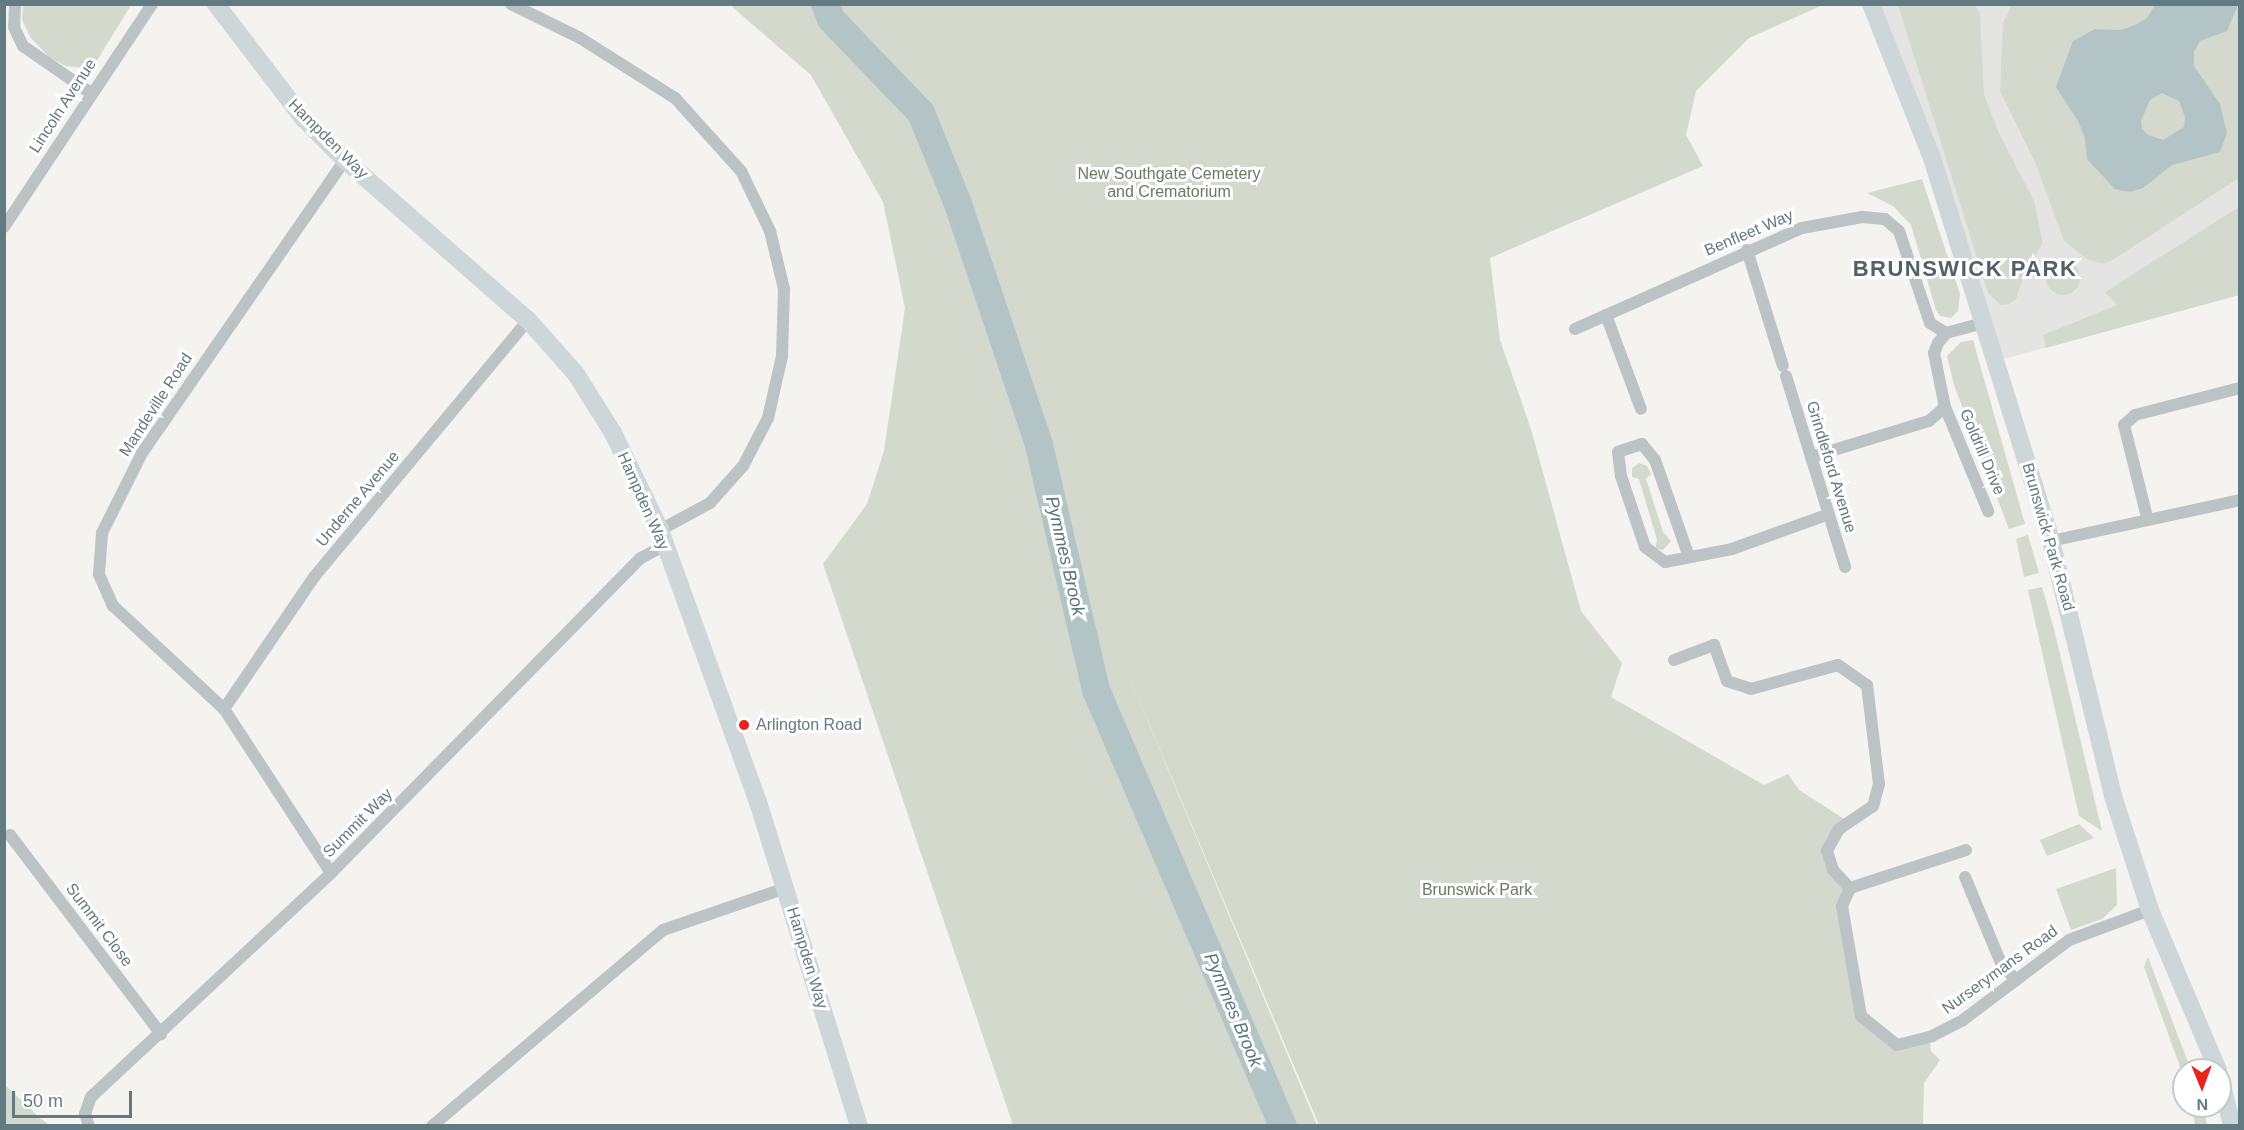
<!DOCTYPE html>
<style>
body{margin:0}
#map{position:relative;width:2244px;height:1130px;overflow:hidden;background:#f4f3ef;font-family:Helvetica,sans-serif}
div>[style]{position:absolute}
.built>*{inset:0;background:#e4e5e3}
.green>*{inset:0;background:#d4d9ce}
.round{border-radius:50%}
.water>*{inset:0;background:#b2c4c5}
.river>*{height:28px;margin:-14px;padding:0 14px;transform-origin:14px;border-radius:14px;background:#b2c4c5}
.street>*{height:12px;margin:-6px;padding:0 6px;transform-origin:6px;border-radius:6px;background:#bcc3c5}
.secondary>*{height:18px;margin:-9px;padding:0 9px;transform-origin:9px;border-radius:9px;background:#cdd6d8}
.dots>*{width:16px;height:16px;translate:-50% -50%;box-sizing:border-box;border:3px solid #fff;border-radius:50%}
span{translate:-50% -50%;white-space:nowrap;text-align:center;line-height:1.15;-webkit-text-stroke:6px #fff;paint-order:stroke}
.street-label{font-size:16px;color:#627a82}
.park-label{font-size:16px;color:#6a7961}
.poi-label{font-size:16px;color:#627a82}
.left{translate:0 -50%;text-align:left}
.water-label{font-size:18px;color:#587678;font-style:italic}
.district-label{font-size:22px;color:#506167;font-weight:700;letter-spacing:1.5px}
.frame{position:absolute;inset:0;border:6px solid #627a82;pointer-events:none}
.north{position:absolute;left:2172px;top:1058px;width:60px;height:60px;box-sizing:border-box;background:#fff;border:2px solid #c0cacd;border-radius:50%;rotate:179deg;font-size:16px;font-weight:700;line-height:24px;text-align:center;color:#627a82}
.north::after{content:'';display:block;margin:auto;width:21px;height:27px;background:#e9231a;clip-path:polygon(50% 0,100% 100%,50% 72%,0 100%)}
.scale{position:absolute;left:12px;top:1091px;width:120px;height:27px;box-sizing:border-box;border:3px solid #627a82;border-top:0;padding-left:8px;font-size:18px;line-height:21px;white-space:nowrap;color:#627a82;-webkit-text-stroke:4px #fff;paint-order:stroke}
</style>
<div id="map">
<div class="built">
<div style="clip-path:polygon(1871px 5px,2239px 5px,2239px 295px,1996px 361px)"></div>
</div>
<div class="green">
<div style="clip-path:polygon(23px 5px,131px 5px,93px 67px,83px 68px,66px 66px,49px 57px,31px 38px,22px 20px)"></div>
<div style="clip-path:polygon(730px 5px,1823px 5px,1749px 38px,1696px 91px,1686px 135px,1703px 166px,1490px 258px,1500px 340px,1531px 429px,1581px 611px,1622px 663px,1611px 697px,1764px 785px,1788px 774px,1799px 790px,1849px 822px,1827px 852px,1848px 889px,1842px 906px,1862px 1018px,1891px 1042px,1929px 1036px,1931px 1051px,1940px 1060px,1924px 1083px,1923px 1125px,1319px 1125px,1124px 665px,1317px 1125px,1013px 1125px,823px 564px,867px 504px,884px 451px,905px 308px,883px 202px,811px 75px)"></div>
<div style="clip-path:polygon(1898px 5px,1975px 5px,1980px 13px,1984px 94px,1998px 131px,2034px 201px,2043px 243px,2026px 269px,2016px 299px,2009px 304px,2001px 305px,1988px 293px)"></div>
<div style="clip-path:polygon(2012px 5px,2239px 5px,2239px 178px,2114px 259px,2103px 264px,2087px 259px,2064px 241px,2035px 162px,2000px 91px,2003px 23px)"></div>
<div style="clip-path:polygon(1922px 179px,1960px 294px,1958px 311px,1951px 318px,1940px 316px,1936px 310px,1911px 225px,1893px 206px,1867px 193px)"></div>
<div style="clip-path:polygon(2239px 207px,2239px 295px,2046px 348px,2043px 335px,2117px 305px,2105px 292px)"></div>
<div class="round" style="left:2046px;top:261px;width:34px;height:34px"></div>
<div style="clip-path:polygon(1973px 340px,2025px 524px,2009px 529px,1954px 385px,1947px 356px,1961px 342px)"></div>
<div style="clip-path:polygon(1639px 463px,1647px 466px,1651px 474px,1646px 479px,1663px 532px,1671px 541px,1663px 550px,1655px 549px,1657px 540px,1639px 479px,1632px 477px,1632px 468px)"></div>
<div style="clip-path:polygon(2028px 535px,2039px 573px,2024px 577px,2016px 539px)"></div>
<div style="clip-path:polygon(2042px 587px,2054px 629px,2102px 831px,2079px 816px,2028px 590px)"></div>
<div style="clip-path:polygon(2079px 824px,2094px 838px,2047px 856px,2040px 840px)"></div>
<div style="clip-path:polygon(2116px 868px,2117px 905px,2102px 919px,2071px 930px,2056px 889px)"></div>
<div style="clip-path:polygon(2148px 957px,2191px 1070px,2184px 1070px,2184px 1078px,2144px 967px)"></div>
<div style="clip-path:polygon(4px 1084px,40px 1118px,49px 1125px,5px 1125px)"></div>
<div style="clip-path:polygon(2192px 1106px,2203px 1106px,2207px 1125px,2195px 1125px)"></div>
</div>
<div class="water">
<div style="clip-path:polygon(evenodd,2155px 5px,2238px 5px,2227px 31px,2200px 41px,2194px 52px,2194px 66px,2220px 104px,2227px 133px,2220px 152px,2172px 165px,2143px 188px,2130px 192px,2115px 189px,2087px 159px,2085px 138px,2078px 121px,2056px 87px,2073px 41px,2095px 29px,2121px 30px,2135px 25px,2147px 18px,2155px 5px,2162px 93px,2179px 101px,2185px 117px,2184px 127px,2163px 140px,2148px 135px,2142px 129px,2141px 121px,2150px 100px,2162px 93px)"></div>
</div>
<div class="river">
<div style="left:825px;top:4px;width:16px;rotate:68deg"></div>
<div style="left:831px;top:19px;width:130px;rotate:46.2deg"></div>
<div style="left:921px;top:113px;width:95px;rotate:67.8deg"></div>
<div style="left:957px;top:201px;width:257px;rotate:71.4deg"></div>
<div style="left:1039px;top:445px;width:252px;rotate:76.9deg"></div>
<div style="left:1096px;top:690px;width:474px;rotate:66.8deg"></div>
</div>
<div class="street">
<div style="left:15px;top:4px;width:23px;rotate:92deg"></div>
<div style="left:14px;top:27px;width:21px;rotate:65deg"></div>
<div style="left:23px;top:46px;width:83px;rotate:34.7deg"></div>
<div style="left:511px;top:4px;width:77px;rotate:26.2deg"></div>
<div style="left:580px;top:38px;width:112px;rotate:32.3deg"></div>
<div style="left:675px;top:98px;width:98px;rotate:47.9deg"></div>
<div style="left:741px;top:171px;width:67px;rotate:64.2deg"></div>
<div style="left:770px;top:231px;width:60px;rotate:76.4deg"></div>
<div style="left:784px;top:289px;width:67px;rotate:91.7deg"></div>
<div style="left:782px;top:356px;width:64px;rotate:102.7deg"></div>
<div style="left:768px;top:418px;width:54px;rotate:117.5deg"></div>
<div style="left:743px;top:466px;width:50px;rotate:131.7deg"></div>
<div style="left:710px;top:503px;width:57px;rotate:151.6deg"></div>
<div style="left:4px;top:227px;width:268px;rotate:-56.4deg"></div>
<div style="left:1747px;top:250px;width:121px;rotate:72.8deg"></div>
<div style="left:1606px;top:315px;width:100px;rotate:69.6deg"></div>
<div style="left:1575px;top:329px;width:248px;rotate:-24deg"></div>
<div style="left:1802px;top:228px;width:61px;rotate:-10.4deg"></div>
<div style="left:1862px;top:217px;width:23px;rotate:5deg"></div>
<div style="left:1885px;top:219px;width:18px;rotate:41deg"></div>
<div style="left:1899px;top:231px;width:97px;rotate:71.4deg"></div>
<div style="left:1930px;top:323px;width:19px;rotate:32deg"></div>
<div style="left:1786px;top:376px;width:200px;rotate:72.8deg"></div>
<div style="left:1945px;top:407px;width:113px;rotate:67.5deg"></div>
<div style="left:1811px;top:457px;width:123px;rotate:-17deg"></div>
<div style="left:1929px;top:421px;width:21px;rotate:-41deg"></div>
<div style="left:1945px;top:407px;width:55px;rotate:-101.5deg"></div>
<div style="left:1934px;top:353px;width:11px;rotate:-68deg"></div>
<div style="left:1938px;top:343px;width:13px;rotate:-51deg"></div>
<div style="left:1946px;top:333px;width:38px;rotate:-15deg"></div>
<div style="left:2147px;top:517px;width:95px;rotate:-104deg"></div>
<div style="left:2124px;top:425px;width:15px;rotate:-42deg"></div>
<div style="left:2135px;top:415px;width:108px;rotate:-14.4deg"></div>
<div style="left:2051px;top:541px;width:193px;rotate:-12.2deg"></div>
<div style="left:1689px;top:557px;width:103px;rotate:-109.3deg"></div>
<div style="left:1655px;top:460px;width:21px;rotate:-129deg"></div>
<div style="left:1642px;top:444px;width:25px;rotate:162deg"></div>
<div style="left:1618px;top:452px;width:24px;rotate:83deg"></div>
<div style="left:1621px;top:476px;width:75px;rotate:71.3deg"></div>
<div style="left:1645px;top:547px;width:25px;rotate:37deg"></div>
<div style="left:1665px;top:562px;width:68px;rotate:-11deg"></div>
<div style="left:1732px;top:549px;width:103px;rotate:-19.8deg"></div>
<div style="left:1674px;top:660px;width:43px;rotate:-20.6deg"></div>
<div style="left:1714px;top:645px;width:38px;rotate:70deg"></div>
<div style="left:1727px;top:681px;width:25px;rotate:18deg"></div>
<div style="left:1751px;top:689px;width:90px;rotate:-15.4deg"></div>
<div style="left:1838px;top:665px;width:35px;rotate:35deg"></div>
<div style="left:1867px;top:685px;width:100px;rotate:83.1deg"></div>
<div style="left:1879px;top:784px;width:23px;rotate:105deg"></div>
<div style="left:1873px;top:806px;width:41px;rotate:145.9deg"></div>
<div style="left:1839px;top:829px;width:25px;rotate:119deg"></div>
<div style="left:1827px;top:851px;width:20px;rotate:72deg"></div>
<div style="left:1833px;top:870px;width:25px;rotate:47deg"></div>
<div style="left:1850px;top:888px;width:20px;rotate:114deg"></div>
<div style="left:1842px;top:906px;width:112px;rotate:80.2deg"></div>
<div style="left:1861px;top:1016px;width:46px;rotate:38.9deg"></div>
<div style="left:1897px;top:1045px;width:36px;rotate:-14deg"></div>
<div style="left:1932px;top:1036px;width:35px;rotate:-27deg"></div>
<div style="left:1963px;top:1020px;width:133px;rotate:-37deg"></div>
<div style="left:2069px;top:940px;width:86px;rotate:-20.3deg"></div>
<div style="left:224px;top:709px;width:160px;rotate:-55.7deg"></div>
<div style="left:314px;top:577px;width:334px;rotate:-50.2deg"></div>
<div style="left:10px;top:835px;width:250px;rotate:52.8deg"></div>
<div style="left:331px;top:873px;width:196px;rotate:-123.1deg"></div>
<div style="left:224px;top:709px;width:151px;rotate:-137.1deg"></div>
<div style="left:113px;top:606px;width:35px;rotate:-114deg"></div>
<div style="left:99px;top:574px;width:41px;rotate:-85.8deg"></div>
<div style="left:102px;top:533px;width:89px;rotate:-63.4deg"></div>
<div style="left:142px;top:453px;width:356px;rotate:-55.3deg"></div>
<div style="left:1965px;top:877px;width:93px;rotate:67.3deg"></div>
<div style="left:2001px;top:963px;width:23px;rotate:49deg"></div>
<div style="left:1850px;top:888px;width:122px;rotate:-18.1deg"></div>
<div style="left:89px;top:1126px;width:13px;rotate:-108deg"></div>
<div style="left:85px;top:1114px;width:18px;rotate:-71deg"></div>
<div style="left:91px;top:1097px;width:328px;rotate:-43deg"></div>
<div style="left:331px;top:873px;width:442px;rotate:-45.5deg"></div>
<div style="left:641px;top:558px;width:26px;rotate:-28deg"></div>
<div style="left:432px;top:1126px;width:303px;rotate:-40.3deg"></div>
<div style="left:663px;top:930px;width:130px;rotate:-18.9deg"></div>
</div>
<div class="secondary">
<div style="left:216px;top:4px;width:145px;rotate:52.6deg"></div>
<div style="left:304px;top:119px;width:58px;rotate:45deg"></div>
<div style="left:345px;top:160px;width:243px;rotate:41.2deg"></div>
<div style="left:528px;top:320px;width:72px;rotate:48.4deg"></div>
<div style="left:576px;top:374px;width:70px;rotate:57.9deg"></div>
<div style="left:613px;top:433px;width:108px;rotate:64.1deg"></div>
<div style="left:660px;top:530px;width:289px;rotate:70.2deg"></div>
<div style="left:758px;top:802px;width:339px;rotate:72.7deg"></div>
<div style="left:1871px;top:4px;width:166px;rotate:68.4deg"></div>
<div style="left:1932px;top:158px;width:401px;rotate:72.7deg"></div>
<div style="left:2051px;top:541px;width:262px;rotate:76.3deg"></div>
<div style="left:2113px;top:796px;width:120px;rotate:72deg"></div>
<div style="left:2150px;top:910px;width:174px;rotate:67deg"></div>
<div style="left:2220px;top:1077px;width:50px;rotate:76.2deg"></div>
</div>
<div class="dots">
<div style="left:744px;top:725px;background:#e9231a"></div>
</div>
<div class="street-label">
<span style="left:63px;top:106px;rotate:-57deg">Lincoln Avenue</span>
<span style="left:328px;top:139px;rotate:45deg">Hampden Way</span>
<span style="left:1749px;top:233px;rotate:-23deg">Benfleet Way</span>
<span style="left:156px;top:405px;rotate:-57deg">Mandeville Road</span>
<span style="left:1982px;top:452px;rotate:67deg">Goldrill Drive</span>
<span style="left:1831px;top:467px;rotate:73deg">Grindleford Avenue</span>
<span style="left:358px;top:499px;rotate:-50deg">Underne Avenue</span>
<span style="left:643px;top:501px;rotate:66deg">Hampden Way</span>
<span style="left:2048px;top:537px;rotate:74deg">Brunswick Park Road</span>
<span style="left:358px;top:823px;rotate:-45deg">Summit Way</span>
<span style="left:99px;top:925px;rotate:53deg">Summit Close</span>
<span style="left:807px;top:958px;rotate:73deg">Hampden Way</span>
<span style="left:2000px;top:970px;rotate:-36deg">Nurserymans Road</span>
</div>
<div class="park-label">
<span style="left:1169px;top:183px">New Southgate Cemetery<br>and Crematorium</span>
<span style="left:1477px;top:890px">Brunswick Park</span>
</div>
<div class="poi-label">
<span class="left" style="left:756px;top:725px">Arlington Road</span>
</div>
<div class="water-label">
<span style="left:1065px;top:556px;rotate:77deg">Pymmes Brook</span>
<span style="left:1233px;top:1010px;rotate:67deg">Pymmes Brook</span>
</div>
<div class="district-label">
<span style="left:1965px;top:269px">BRUNSWICK PARK</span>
</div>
<div class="frame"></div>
<div class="north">N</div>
<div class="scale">50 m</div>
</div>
